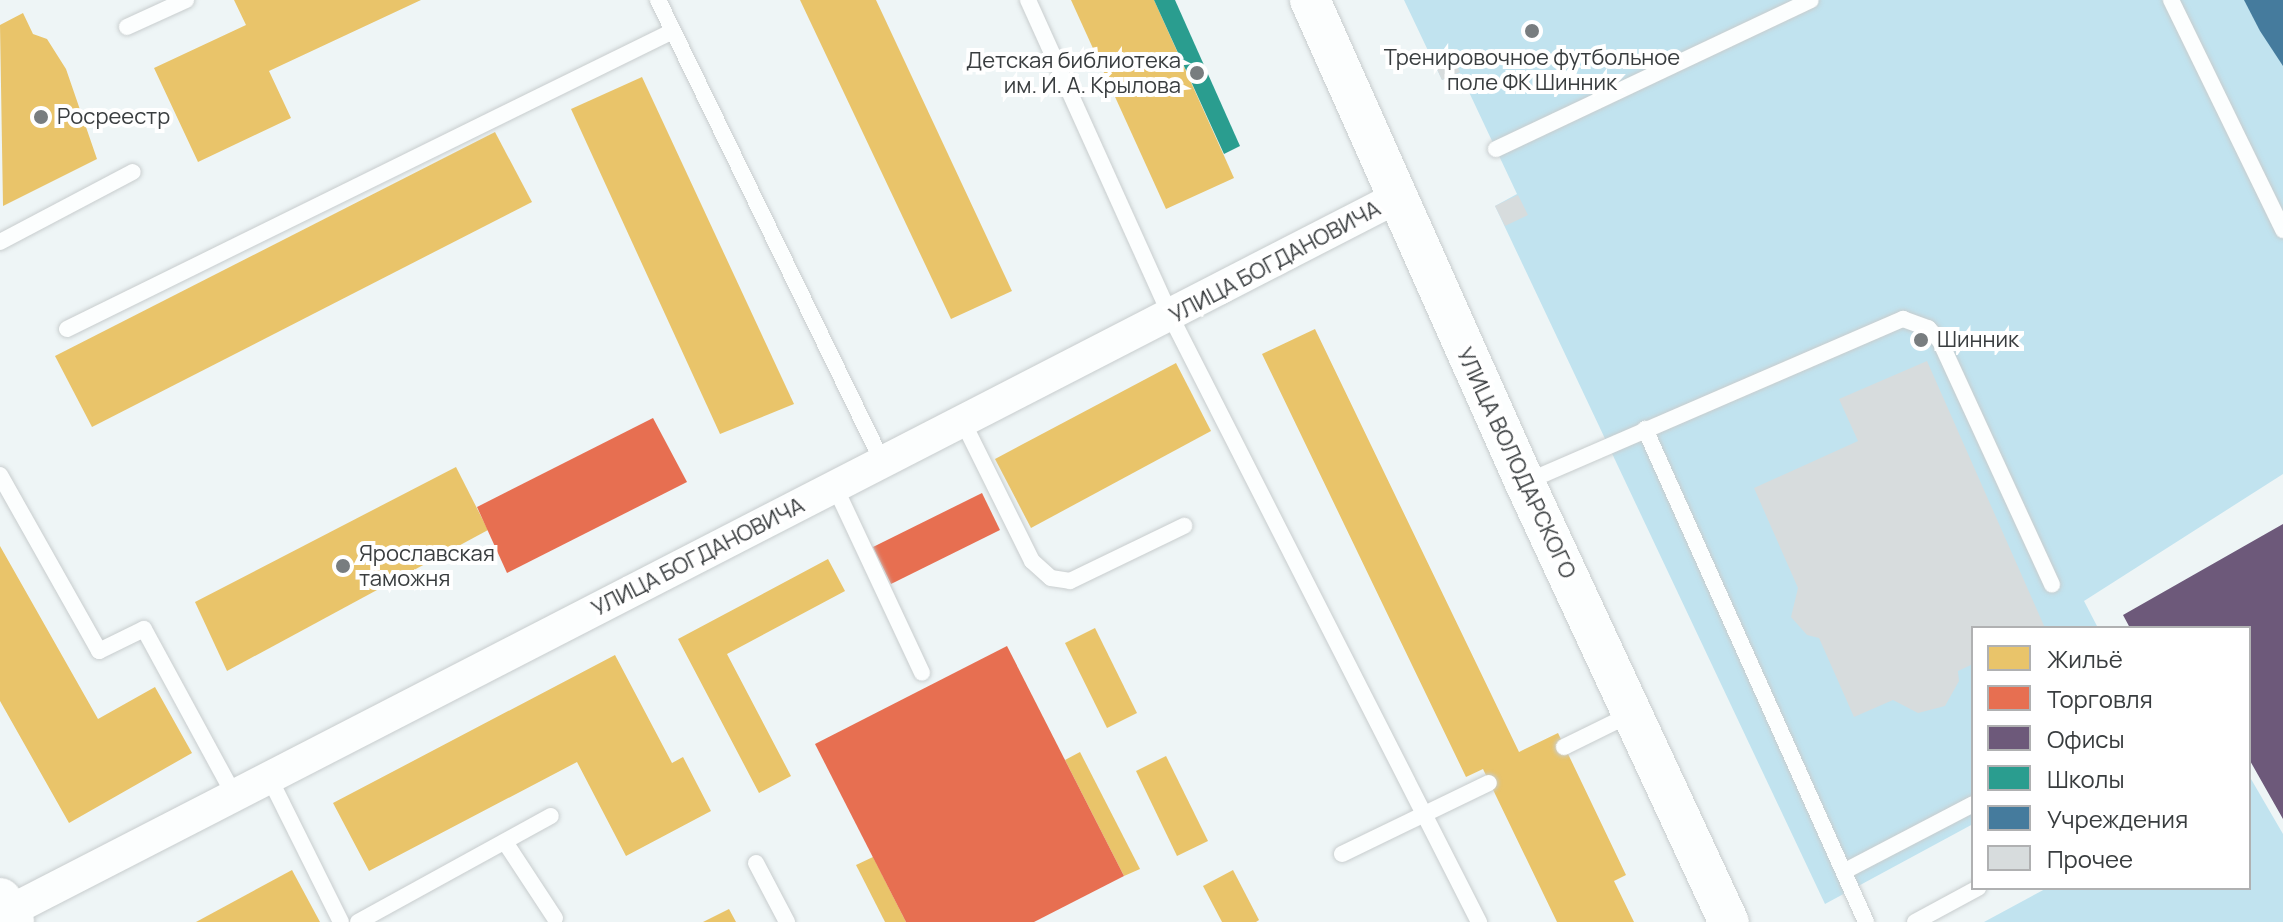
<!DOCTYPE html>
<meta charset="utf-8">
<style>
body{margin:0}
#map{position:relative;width:2283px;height:922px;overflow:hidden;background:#eef5f6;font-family:Manrope,sans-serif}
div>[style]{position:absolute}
.green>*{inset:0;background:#c1e3ef}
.homes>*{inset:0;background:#e9c46a}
.shops>*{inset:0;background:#e76f51}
.offices>*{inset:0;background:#6d597a}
.schools>*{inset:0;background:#2a9d8f}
.public>*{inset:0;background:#457b9d}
.building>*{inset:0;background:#d7dcdd}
.roads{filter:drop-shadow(0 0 2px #c8cdce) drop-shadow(0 0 2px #c8cdce)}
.service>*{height:16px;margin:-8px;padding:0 8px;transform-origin:8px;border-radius:8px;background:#fcfefe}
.minor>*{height:32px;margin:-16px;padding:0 16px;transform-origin:16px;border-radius:16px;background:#fcfefe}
.tertiary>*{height:40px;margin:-20px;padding:0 20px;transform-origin:20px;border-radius:20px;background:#fcfefe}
.secondary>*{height:44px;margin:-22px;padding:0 22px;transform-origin:22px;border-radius:22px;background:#fcfefe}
.dots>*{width:22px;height:22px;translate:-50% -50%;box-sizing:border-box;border:4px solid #fff;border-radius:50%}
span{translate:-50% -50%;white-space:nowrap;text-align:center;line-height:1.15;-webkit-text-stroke:8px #fff;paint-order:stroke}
.poi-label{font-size:22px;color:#393d3f}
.right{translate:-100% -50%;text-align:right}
.left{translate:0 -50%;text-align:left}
.street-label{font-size:22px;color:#393d3f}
.legend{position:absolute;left:1971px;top:626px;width:280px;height:264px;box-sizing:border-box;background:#fff;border:2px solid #b0b1b2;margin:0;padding:10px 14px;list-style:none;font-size:24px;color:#393d3f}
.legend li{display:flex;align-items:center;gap:16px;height:40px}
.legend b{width:40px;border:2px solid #b0b1b2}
</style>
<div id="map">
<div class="green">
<div style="clip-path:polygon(1404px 0,2283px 0,2283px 474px,2084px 601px,2098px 628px,1973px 628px,1973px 824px,1825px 904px,1495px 206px,1517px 194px,1460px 73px,1442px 80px)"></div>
<div style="clip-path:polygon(2251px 779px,2283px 834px,2283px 922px,1984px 922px,2047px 888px,2249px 888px)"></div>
</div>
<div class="homes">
<div style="clip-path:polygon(234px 0,421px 0,269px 71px,291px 118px,198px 162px,154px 68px,246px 25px)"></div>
<div style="clip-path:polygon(800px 0,876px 0,1012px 291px,951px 319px)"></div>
<div style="clip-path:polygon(1071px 0,1154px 0,1234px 178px,1166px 209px)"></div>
<div style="clip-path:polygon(23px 13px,33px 34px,47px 39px,66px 69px,97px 159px,3px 206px,0 25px)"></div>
<div style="clip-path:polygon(642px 77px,794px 404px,720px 434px,571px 109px)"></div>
<div style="clip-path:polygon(495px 132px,532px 202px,92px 427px,55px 356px)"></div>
<div style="clip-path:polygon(1315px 329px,1519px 752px,1558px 733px,1626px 875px,1614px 881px,1634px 922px,1557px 922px,1483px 769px,1466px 777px,1262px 354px)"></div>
<div style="clip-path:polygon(1176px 363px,1211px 431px,1031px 528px,995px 459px)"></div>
<div style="clip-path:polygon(456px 467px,488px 530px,227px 671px,195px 602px)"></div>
<div style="clip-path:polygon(0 546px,98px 719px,155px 687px,192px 753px,69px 823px,0 701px)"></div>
<div style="clip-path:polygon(828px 559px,845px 591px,727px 654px,791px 776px,759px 793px,678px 639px)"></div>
<div style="clip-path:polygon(1095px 628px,1137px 713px,1107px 728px,1065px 643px)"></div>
<div style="clip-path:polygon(615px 655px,672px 763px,683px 757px,711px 811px,626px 856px,577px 762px,369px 871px,333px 803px)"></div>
<div style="clip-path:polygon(1080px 752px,1140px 869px,1124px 876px,1065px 760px)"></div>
<div style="clip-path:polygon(1166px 756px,1208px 841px,1177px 856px,1136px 771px)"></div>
<div style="clip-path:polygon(873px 857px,906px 922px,885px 922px,856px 865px)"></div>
<div style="clip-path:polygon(292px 870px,320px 922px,196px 922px)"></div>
<div style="clip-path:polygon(1233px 870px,1259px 920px,1256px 922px,1222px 922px,1203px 886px)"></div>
<div style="clip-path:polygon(729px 909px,736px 922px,703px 922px)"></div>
</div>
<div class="shops">
<div style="clip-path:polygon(653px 418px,687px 482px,507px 573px,477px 507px)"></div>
<div style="clip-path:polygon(982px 493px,1000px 530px,891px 584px,873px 547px)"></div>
<div style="clip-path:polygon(1007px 646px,1124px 876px,1034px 922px,906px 922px,815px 744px)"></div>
</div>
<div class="offices">
<div style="clip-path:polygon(2283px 524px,2283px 819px,2249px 759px,2249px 628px,2130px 628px,2123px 615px)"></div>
</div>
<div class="schools">
<div style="clip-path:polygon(1154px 0,1175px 0,1240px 146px,1224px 154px)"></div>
</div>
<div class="public">
<div style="clip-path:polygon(2244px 0,2283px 0,2283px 66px,2260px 31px)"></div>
</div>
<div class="building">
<div style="clip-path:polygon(1450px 51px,1460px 72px,1442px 80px,1433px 60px)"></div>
<div style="clip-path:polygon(1518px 195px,1528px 215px,1505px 226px,1495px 206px)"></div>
<div style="clip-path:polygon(1927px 361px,2045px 628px,1973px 628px,1973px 664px,1958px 671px,1959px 681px,1945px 706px,1918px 713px,1893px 700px,1854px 717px,1819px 638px,1807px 635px,1791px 617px,1798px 588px,1754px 488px,1858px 441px,1839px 399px)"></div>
</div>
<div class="roads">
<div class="service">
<div style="left:658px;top:0;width:515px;rotate:64.08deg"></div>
<div style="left:1028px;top:0;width:348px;rotate:65.7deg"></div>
<div style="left:1171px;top:317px;width:679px;rotate:63.02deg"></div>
<div style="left:2171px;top:0;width:256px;rotate:64deg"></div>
<div style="left:127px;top:27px;width:65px;rotate:-24.6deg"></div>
<div style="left:1496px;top:149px;width:348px;rotate:-25.3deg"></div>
<div style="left:0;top:242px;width:150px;rotate:-27.8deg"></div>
<div style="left:67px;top:329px;width:675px;rotate:-26.19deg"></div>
<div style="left:963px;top:422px;width:155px;rotate:63.6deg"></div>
<div style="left:1032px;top:561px;width:25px;rotate:42deg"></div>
<div style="left:1051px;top:578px;width:19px;rotate:9deg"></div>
<div style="left:1070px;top:581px;width:127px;rotate:-25.8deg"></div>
<div style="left:1645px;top:429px;width:540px;rotate:65.85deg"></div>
<div style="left:0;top:475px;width:202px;rotate:60.6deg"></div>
<div style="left:99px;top:651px;width:50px;rotate:-26.1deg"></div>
<div style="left:144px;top:629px;width:187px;rotate:61.5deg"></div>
<div style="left:1526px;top:482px;width:411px;rotate:-23.4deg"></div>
<div style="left:1903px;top:319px;width:27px;rotate:20deg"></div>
<div style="left:1928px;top:328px;width:18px;rotate:47deg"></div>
<div style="left:1940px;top:341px;width:268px;rotate:65.3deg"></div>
<div style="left:835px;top:487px;width:205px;rotate:64.9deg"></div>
<div style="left:1564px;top:747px;width:75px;rotate:-26.2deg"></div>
<div style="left:268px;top:775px;width:164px;rotate:63.6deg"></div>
<div style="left:505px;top:842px;width:91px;rotate:56.7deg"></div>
<div style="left:1342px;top:854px;width:163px;rotate:-25.8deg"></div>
<div style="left:756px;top:863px;width:67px;rotate:62.3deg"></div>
<div style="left:1845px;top:871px;width:144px;rotate:-27.6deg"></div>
<div style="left:358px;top:922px;width:220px;rotate:-28.8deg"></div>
<div style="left:1915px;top:922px;width:72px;rotate:-28.4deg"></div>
</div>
<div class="minor">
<div style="left:0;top:916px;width:1570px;rotate:-27.22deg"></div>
</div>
<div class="tertiary">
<div style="left:1310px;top:0;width:529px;rotate:66deg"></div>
<div style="left:1525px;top:483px;width:484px;rotate:65.1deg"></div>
</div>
<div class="secondary">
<div style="left:0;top:900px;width:25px;rotate:61deg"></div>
</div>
</div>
<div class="dots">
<div style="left:1532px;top:31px;background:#787d7f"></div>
<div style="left:1197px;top:73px;background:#787d7f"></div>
<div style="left:41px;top:117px;background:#787d7f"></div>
<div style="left:1921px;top:340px;background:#787d7f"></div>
<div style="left:343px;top:566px;background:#787d7f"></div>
</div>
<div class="poi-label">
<span style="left:1532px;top:70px">Тренировочное футбольное<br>поле ФК Шинник</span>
<span class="right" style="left:1181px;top:73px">Детская библиотека<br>им. И. А. Крылова</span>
<span class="left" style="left:57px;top:117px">Росреестр</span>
<span class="left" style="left:1937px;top:340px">Шинник</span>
<span class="left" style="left:359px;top:566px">Ярославская<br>таможня</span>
</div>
<div class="street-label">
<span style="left:1275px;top:262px;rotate:-28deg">УЛИЦА БОГДАНОВИЧА</span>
<span style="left:1516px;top:463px;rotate:65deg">УЛИЦА ВОЛОДАРСКОГО</span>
<span style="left:698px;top:557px;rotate:-27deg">УЛИЦА БОГДАНОВИЧА</span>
</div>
<ul class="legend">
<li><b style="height:22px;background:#e9c46a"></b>Жильё</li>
<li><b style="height:22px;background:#e76f51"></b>Торговля</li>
<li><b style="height:22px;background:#6d597a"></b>Офисы</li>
<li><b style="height:22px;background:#2a9d8f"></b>Школы</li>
<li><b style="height:22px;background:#457b9d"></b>Учреждения</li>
<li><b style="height:22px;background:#d7dcdd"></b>Прочее</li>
</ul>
</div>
